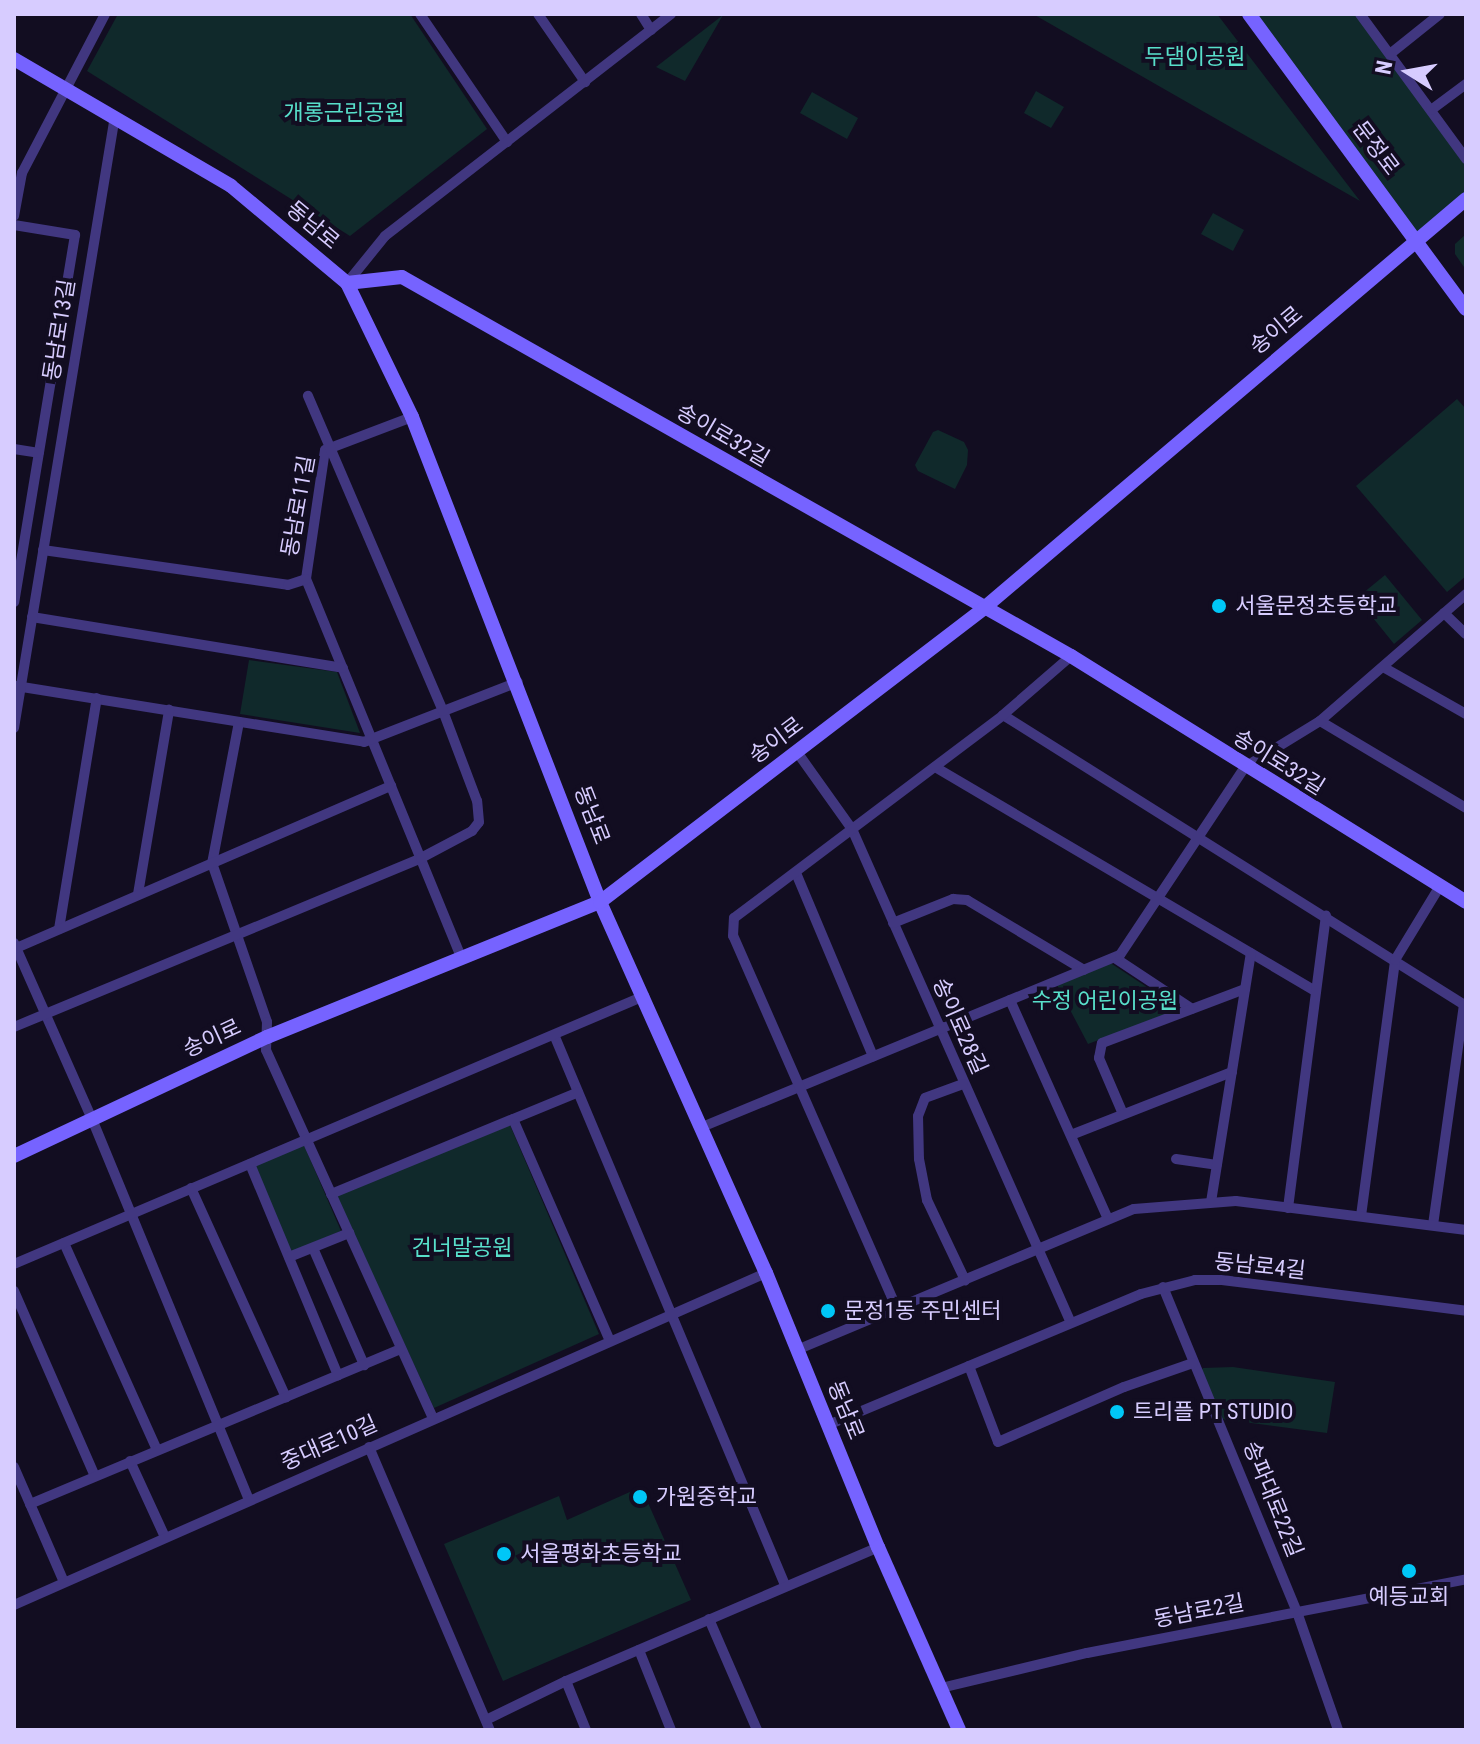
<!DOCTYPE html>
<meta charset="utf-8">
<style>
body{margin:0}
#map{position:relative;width:1480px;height:1744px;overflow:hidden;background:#120d21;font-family:"Roboto Condensed","Noto Sans KR",sans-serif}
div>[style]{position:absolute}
.green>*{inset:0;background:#10292b}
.street>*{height:10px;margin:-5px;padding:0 5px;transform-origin:5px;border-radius:5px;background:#413780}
.secondary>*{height:14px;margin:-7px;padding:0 7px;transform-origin:7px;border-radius:7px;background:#7663ff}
.dots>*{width:22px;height:22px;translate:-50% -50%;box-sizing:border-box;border:4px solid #120d21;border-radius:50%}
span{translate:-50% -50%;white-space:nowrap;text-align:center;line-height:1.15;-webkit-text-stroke:8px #120d21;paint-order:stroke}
.park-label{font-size:22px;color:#58dfca}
.street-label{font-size:22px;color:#d7ccff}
.poi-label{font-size:22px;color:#d7ccff}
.left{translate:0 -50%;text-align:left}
.frame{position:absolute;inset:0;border:16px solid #d7ccff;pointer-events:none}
.north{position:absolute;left:1368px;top:32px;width:80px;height:80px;-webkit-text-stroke:6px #120d21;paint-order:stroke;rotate:281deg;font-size:22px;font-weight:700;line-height:32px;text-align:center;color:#d7ccff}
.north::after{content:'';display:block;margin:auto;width:28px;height:36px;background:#d7ccff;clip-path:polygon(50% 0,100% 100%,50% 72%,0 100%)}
</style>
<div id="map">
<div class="green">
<div style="clip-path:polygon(118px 14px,410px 14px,487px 129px,350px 236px,87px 71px)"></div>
<div style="clip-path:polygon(1033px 14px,1217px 14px,1360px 201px)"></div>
<div style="clip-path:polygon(1249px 14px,1360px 14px,1466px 159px,1466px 199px,1417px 239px)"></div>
<div style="clip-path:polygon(723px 15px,685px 81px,656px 67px)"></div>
<div style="clip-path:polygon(1036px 91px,1064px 107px,1051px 128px,1024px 113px)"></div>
<div style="clip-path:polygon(812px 92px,858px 118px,847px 139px,800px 113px)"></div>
<div style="clip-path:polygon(1213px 213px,1244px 230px,1233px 251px,1201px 234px)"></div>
<div style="clip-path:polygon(1466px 234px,1466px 270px,1455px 254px,1455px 244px)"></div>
<div style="clip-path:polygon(1457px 399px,1466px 409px,1466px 576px,1447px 592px,1356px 486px)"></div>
<div style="clip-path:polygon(938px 430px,964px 442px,968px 450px,967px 465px,955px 489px,918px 471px,915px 465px,933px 432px)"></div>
<div style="clip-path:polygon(1385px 575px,1422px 620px,1394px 644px,1357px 598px)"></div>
<div style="clip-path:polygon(249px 660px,337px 672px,360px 733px,240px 714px)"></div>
<div style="clip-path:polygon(1109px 962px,1180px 1009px,1088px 1044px,1057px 985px)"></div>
<div style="clip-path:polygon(510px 1125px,599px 1334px,434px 1408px,336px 1196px)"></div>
<div style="clip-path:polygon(304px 1145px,341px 1231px,291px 1252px,254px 1165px)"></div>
<div style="clip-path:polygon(1233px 1367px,1335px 1382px,1327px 1433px,1221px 1419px,1201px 1371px,1203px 1368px)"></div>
<div style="clip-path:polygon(641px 1487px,691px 1600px,503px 1681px,444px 1544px,559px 1496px,567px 1520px)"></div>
</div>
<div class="street">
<div style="left:420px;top:14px;width:155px;rotate:55.8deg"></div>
<div style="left:538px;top:14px;width:83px;rotate:55.3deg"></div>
<div style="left:641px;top:14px;width:19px;rotate:58deg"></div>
<div style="left:1360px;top:14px;width:180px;rotate:53.8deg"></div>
<div style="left:1390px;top:54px;width:64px;rotate:-38.7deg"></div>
<div style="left:1431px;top:110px;width:44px;rotate:-36.6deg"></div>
<div style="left:14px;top:216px;width:44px;rotate:-79.5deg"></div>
<div style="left:22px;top:173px;width:179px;rotate:-62.4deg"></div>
<div style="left:14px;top:225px;width:62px;rotate:9.3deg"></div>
<div style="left:75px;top:235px;width:372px;rotate:99.4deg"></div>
<div style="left:347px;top:283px;width:60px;rotate:-51deg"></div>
<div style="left:385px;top:236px;width:362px;rotate:-37.8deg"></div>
<div style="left:412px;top:417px;width:93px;rotate:159.2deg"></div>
<div style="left:325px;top:450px;width:130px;rotate:98.4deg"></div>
<div style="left:306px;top:579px;width:409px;rotate:67.7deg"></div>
<div style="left:14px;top:449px;width:25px;rotate:9deg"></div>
<div style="left:43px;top:550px;width:247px;rotate:8.1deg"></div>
<div style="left:288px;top:585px;width:19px;rotate:-18deg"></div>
<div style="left:1444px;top:613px;width:30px;rotate:44deg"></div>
<div style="left:32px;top:617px;width:315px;rotate:9.3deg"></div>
<div style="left:1383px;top:667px;width:95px;rotate:29.5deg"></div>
<div style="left:16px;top:686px;width:352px;rotate:9.1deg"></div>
<div style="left:364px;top:742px;width:165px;rotate:-21.3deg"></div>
<div style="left:1003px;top:715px;width:547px;rotate:32.15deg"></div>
<div style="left:1320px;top:721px;width:170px;rotate:30.8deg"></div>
<div style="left:239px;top:722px;width:144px;rotate:100.8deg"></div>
<div style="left:212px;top:863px;width:168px;rotate:70.9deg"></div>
<div style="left:267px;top:1022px;width:28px;rotate:92deg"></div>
<div style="left:266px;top:1050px;width:405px;rotate:65.6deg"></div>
<div style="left:14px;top:728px;width:620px;rotate:-80.63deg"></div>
<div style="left:797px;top:752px;width:95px;rotate:54.5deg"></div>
<div style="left:852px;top:829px;width:540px;rotate:66.09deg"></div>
<div style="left:935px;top:767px;width:442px;rotate:30.5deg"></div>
<div style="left:796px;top:873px;width:199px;rotate:67.2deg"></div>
<div style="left:138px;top:894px;width:187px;rotate:-80.4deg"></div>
<div style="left:893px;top:923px;width:65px;rotate:-21.8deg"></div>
<div style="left:953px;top:899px;width:14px;rotate:4deg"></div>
<div style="left:967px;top:900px;width:136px;rotate:30.9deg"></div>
<div style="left:59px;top:929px;width:234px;rotate:-80.7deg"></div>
<div style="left:14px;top:943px;width:193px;rotate:66.1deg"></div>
<div style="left:92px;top:1119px;width:412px;rotate:67.6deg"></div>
<div style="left:14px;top:949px;width:411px;rotate:-23.4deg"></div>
<div style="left:1115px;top:958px;width:92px;rotate:33.5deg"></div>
<div style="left:1010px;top:1000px;width:240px;rotate:65.9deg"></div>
<div style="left:14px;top:1027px;width:441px;rotate:-22.5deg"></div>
<div style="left:421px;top:858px;width:58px;rotate:-27.9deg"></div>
<div style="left:472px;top:831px;width:11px;rotate:-52deg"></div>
<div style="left:479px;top:822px;width:21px;rotate:-95deg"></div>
<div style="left:477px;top:801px;width:96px;rotate:-110.7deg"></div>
<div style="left:443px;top:711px;width:343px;rotate:-113.2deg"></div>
<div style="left:555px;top:1037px;width:594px;rotate:67.23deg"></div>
<div style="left:963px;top:1084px;width:40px;rotate:159.8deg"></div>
<div style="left:925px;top:1098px;width:19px;rotate:111deg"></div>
<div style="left:918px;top:1116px;width:43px;rotate:88.7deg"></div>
<div style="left:919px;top:1159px;width:42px;rotate:79deg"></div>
<div style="left:927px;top:1200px;width:89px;rotate:64.6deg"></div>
<div style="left:1123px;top:1114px;width:61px;rotate:-113.2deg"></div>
<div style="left:1099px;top:1058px;width:15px;rotate:-79deg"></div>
<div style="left:1102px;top:1043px;width:153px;rotate:-20.7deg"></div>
<div style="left:513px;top:1119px;width:242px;rotate:66.4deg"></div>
<div style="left:702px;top:1127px;width:452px;rotate:-22.4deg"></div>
<div style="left:1120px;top:955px;width:226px;rotate:-56.4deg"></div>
<div style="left:1245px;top:767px;width:88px;rotate:-31.5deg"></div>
<div style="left:1320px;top:721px;width:194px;rotate:-41deg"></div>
<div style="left:1071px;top:1135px;width:173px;rotate:-21.4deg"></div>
<div style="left:1176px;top:1159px;width:41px;rotate:8.3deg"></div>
<div style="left:250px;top:1164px;width:229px;rotate:67.4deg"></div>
<div style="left:191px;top:1188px;width:230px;rotate:65.6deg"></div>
<div style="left:331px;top:1194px;width:267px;rotate:-22.4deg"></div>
<div style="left:1211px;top:1202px;width:252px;rotate:-80.9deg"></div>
<div style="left:1288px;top:1208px;width:295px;rotate:-82.6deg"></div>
<div style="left:1361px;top:1216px;width:258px;rotate:-82.4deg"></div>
<div style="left:1395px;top:960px;width:87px;rotate:-58.7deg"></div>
<div style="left:1433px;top:1225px;width:222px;rotate:-82deg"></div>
<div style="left:64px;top:1243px;width:227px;rotate:65.8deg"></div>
<div style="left:313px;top:1248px;width:128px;rotate:66.4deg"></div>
<div style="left:289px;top:1257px;width:65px;rotate:-21.8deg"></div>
<div style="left:14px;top:1264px;width:685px;rotate:-23.04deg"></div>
<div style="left:1163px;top:1287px;width:352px;rotate:67.6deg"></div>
<div style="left:1297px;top:1612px;width:125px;rotate:70.8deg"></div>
<div style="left:14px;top:1291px;width:202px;rotate:66.4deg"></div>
<div style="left:897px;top:1309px;width:407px;rotate:-113.7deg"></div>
<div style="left:733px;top:936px;width:18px;rotate:-87deg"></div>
<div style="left:734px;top:918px;width:337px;rotate:-37deg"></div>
<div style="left:1003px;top:715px;width:90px;rotate:-40.9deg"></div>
<div style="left:799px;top:1349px;width:363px;rotate:-22.7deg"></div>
<div style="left:1134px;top:1209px;width:102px;rotate:-4.5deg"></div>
<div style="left:1236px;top:1201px;width:232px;rotate:7.2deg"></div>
<div style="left:969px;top:1366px;width:81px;rotate:69.1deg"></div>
<div style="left:998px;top:1442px;width:137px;rotate:-23.6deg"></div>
<div style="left:1124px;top:1387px;width:73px;rotate:-19.2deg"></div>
<div style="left:828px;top:1425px;width:339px;rotate:-22.7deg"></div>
<div style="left:1141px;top:1294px;width:56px;rotate:-14.5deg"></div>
<div style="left:1195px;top:1280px;width:27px"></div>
<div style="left:1222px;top:1280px;width:246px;rotate:7.2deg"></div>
<div style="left:369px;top:1447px;width:308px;rotate:66.9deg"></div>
<div style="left:130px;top:1461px;width:84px;rotate:65.3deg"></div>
<div style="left:14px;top:1467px;width:125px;rotate:66.5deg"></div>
<div style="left:30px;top:1504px;width:402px;rotate:-22.7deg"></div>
<div style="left:14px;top:1605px;width:822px;rotate:-23.82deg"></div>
<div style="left:709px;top:1619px;width:121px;rotate:66.6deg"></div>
<div style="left:639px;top:1650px;width:86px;rotate:68.2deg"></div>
<div style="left:566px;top:1681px;width:53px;rotate:67.8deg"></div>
<div style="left:941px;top:1688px;width:150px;rotate:-13.5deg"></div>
<div style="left:1087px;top:1653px;width:386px;rotate:-11deg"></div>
<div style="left:486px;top:1720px;width:89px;rotate:-26deg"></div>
<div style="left:566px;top:1681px;width:340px;rotate:-23.2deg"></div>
</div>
<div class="secondary">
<div style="left:1249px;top:14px;width:366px;rotate:53.7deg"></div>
<div style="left:14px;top:59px;width:251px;rotate:30.3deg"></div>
<div style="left:231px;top:186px;width:151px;rotate:39.9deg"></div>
<div style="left:347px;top:283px;width:149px;rotate:64.1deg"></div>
<div style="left:412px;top:417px;width:520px;rotate:68.81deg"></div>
<div style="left:600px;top:902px;width:406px;rotate:65.9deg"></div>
<div style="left:766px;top:1273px;width:296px;rotate:67.8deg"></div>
<div style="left:878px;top:1547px;width:200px;rotate:66.1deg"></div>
<div style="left:347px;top:283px;width:55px;rotate:-6.2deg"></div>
<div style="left:402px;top:277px;width:769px;rotate:29.53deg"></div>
<div style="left:1071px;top:656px;width:465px;rotate:31.9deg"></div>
<div style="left:14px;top:1156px;width:280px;rotate:-25.2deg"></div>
<div style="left:267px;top:1037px;width:359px;rotate:-22.1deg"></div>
<div style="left:600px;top:902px;width:484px;rotate:-37.4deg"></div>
<div style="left:984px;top:608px;width:632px;rotate:-40.32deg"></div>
</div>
<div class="dots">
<div style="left:1219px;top:606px;background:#00c7f7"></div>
<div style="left:828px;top:1311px;background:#00c7f7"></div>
<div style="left:1117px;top:1412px;background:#00c7f7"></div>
<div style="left:640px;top:1497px;background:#00c7f7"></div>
<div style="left:504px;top:1554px;background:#00c7f7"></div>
<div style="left:1409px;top:1571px;background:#00c7f7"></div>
</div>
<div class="park-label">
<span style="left:1195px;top:57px">두댐이공원</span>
<span style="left:344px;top:113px">개롱근린공원</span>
<span style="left:1105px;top:1001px">수정 어린이공원</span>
<span style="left:462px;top:1248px">건너말공원</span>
</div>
<div class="street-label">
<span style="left:1376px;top:148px;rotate:53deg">문정로</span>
<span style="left:313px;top:225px;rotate:40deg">동남로</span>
<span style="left:59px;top:330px;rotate:-81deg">동남로13길</span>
<span style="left:1276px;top:330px;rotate:-40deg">송이로</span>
<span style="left:723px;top:435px;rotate:30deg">송이로32길</span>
<span style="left:298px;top:506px;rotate:-80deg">동남로11길</span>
<span style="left:776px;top:740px;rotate:-37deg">송이로</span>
<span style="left:1279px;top:762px;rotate:32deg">송이로32길</span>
<span style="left:592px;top:815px;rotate:69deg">동남로</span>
<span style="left:960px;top:1026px;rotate:66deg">송이로28길</span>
<span style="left:212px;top:1038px;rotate:-25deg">송이로</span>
<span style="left:1260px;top:1266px;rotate:6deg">동남로4길</span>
<span style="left:846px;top:1410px;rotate:68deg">동남로</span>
<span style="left:329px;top:1443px;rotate:-24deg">중대로10길</span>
<span style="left:1273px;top:1499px;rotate:68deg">송파대로22길</span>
<span style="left:1199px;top:1611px;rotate:-11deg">동남로2길</span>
</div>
<div class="poi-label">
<span class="left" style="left:1235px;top:606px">서울문정초등학교</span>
<span class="left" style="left:844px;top:1311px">문정1동 주민센터</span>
<span class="left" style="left:1133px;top:1412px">트리플 PT STUDIO</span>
<span class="left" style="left:656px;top:1497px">가원중학교</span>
<span class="left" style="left:520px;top:1554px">서울평화초등학교</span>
<span style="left:1409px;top:1597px">예등교회</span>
</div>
<div class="frame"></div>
<div class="north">N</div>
</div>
